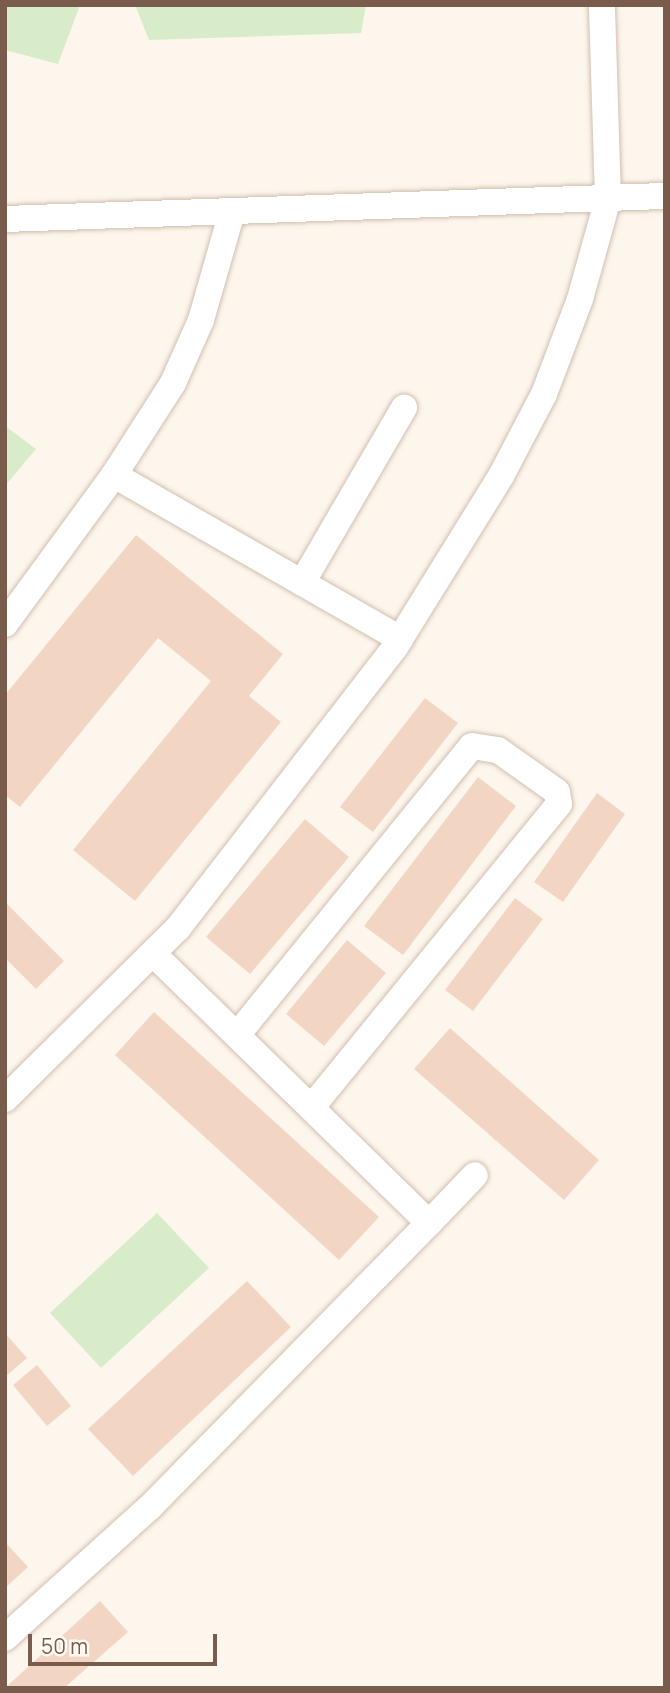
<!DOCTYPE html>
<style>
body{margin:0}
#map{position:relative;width:670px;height:1693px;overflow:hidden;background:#fdf6ec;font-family:Manrope,sans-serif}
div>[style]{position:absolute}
.green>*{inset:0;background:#d8ecc9}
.building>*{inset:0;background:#f3d5c3}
.roads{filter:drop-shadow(0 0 2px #d1beb0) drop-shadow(0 0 2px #d1beb0)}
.minor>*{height:26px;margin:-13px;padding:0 13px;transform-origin:13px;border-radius:13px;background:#fff}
span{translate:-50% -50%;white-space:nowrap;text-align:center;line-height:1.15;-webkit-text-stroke:6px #fffaf3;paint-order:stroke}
.frame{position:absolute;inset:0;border:7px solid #7a5c4d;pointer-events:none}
.scale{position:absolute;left:28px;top:1634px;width:189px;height:32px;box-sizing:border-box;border:4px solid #7a5c4d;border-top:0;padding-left:9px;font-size:21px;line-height:24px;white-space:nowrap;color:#7a5c4d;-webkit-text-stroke:5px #fffaf3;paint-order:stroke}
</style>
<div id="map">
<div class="green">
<div style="clip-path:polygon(5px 5px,80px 5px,58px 64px,5px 50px)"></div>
<div style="clip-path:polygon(135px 5px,366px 5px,361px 33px,149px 40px)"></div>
<div style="clip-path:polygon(5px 426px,36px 449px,5px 486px)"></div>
<div style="clip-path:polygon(157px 1213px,209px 1268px,101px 1368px,50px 1313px)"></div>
</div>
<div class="building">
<div style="clip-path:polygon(136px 535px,283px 654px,249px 696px,281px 722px,135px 901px,73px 850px,211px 681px,158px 638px,20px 807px,5px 795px,5px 695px)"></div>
<div style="clip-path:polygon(425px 698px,458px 723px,373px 832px,340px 807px)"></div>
<div style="clip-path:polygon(478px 777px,516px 806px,403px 955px,364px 926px)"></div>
<div style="clip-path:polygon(597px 793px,625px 814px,563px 902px,534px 882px)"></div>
<div style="clip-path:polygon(305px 819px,349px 857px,250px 974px,206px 937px)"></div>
<div style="clip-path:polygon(515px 898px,543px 919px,473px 1011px,445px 990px)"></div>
<div style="clip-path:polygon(5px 902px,64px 961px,36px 989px,5px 958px)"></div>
<div style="clip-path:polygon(347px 940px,386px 973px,324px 1046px,286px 1014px)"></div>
<div style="clip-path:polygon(154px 1012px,379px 1217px,339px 1260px,115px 1055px)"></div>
<div style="clip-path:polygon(450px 1028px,599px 1160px,564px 1200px,414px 1069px)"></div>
<div style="clip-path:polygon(247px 1281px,291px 1327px,133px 1476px,88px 1429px)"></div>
<div style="clip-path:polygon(5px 1333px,27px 1358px,5px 1377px)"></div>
<div style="clip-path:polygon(37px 1365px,71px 1406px,47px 1426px,13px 1385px)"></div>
<div style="clip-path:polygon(5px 1542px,28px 1567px,5px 1588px)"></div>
<div style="clip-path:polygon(100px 1601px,128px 1632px,64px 1688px,5px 1688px)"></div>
</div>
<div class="roads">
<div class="minor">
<div style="left:5px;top:219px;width:660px;rotate:-2deg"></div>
<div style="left:114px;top:475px;width:330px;rotate:29.8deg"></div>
<div style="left:302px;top:583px;width:203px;rotate:-59.8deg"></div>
<div style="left:5px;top:624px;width:185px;rotate:-53.8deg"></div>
<div style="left:114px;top:475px;width:109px;rotate:-57.3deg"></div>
<div style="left:173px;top:383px;width:69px;rotate:-66deg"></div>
<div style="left:201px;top:320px;width:112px;rotate:-74deg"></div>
<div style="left:237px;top:1035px;width:372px;rotate:-50.9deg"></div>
<div style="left:472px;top:746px;width:26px;rotate:9deg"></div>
<div style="left:498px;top:750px;width:72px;rotate:35.4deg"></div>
<div style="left:557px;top:792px;width:12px;rotate:81deg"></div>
<div style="left:559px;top:804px;width:392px;rotate:129.2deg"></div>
<div style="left:5px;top:1099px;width:243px;rotate:-44.7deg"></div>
<div style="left:178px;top:928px;width:355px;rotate:-52.3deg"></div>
<div style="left:395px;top:647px;width:201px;rotate:-58.2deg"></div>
<div style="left:501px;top:476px;width:93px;rotate:-62.3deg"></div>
<div style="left:544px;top:394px;width:102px;rotate:-69.2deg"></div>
<div style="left:580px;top:299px;width:104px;rotate:-74.4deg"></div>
<div style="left:608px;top:199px;width:194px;rotate:-91.8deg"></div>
<div style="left:429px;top:1223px;width:66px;rotate:-46.2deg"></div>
<div style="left:5px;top:1638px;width:194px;rotate:-42.1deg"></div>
<div style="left:149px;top:1508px;width:400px;rotate:-45.5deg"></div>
<div style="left:429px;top:1223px;width:384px;rotate:-135.7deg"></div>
</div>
</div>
<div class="frame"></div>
<div class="scale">50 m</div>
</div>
